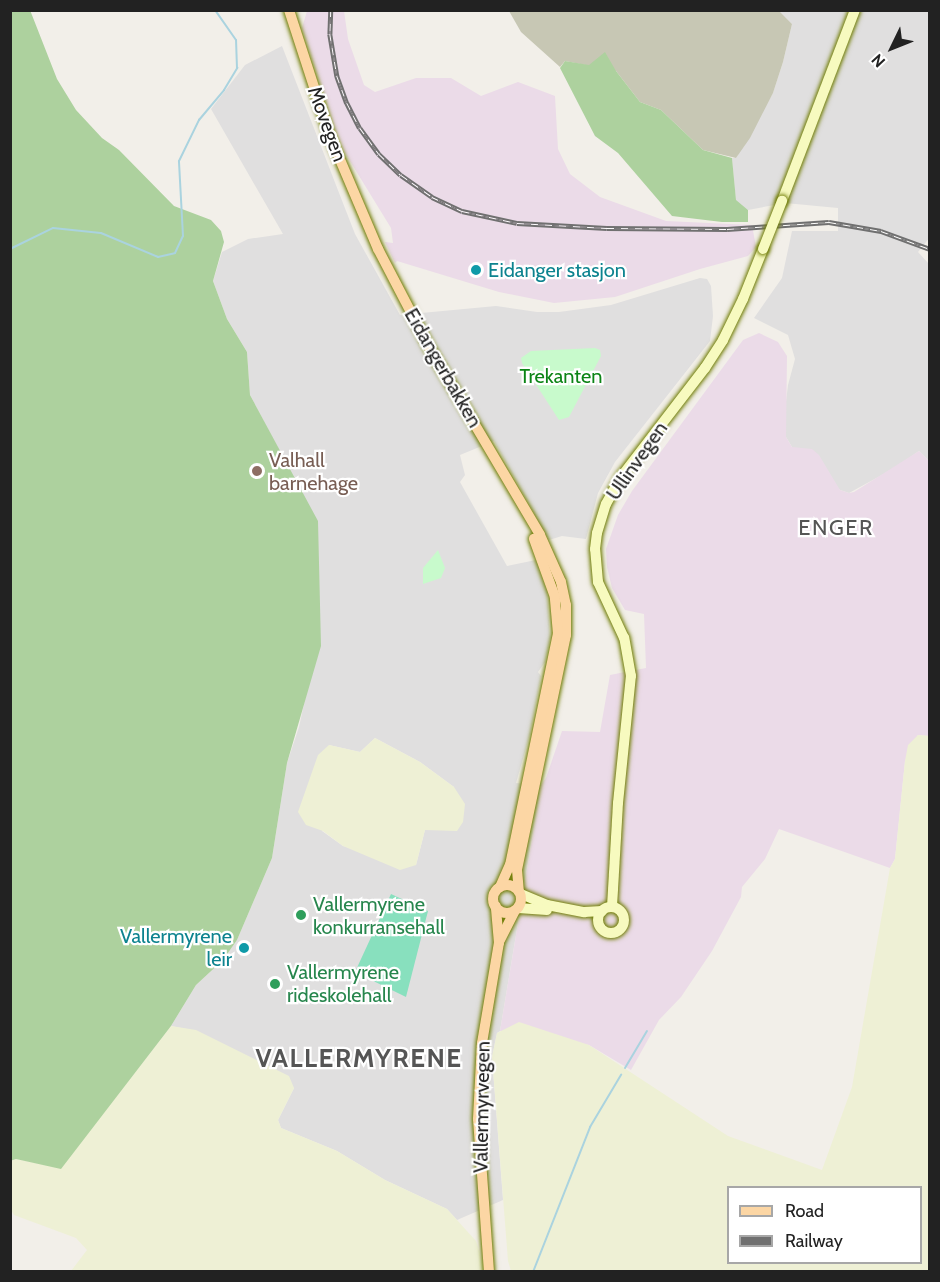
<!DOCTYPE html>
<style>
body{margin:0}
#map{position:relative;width:940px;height:1282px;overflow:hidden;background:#f2efe9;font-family:Cabin,sans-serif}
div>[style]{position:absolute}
.residential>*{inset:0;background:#e0dfdf}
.industrial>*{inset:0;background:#ebdbe8}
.construction>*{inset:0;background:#c7c7b4}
.farmland>*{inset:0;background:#eef0d5}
.forest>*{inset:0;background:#add19e}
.park>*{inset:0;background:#c8facc}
.pitch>*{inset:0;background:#88e0be}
.stream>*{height:2px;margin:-1px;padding:0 1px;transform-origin:1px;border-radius:1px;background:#aad3df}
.roads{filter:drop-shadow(0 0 2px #707d05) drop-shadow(0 0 2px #707d05)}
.secondary>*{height:10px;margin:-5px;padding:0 5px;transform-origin:5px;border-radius:5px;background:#f7fabf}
.secondary>.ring{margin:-5px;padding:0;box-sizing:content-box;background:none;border:10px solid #f7fabf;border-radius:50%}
.primary>*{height:10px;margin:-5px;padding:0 5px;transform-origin:5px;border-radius:5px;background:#fcd6a4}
.primary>.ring{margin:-5px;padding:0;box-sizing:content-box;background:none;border:10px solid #fcd6a4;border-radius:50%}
.rail>*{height:4.5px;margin-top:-2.25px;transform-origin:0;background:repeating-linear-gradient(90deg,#fff 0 7px,#707070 0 14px);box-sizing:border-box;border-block:2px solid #707070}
.bridges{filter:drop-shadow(0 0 2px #707d05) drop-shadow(0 0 2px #707d05)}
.secondary-bridge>*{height:10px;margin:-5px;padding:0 5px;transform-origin:5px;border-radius:5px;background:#f7fabf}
.dots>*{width:16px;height:16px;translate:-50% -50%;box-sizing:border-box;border:3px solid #fff;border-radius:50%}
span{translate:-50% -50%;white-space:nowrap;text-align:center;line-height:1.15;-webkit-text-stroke:4.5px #fff;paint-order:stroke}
.street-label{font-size:20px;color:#222}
.culture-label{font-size:20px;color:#0d838f}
.left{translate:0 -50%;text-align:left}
.right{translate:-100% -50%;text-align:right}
.park-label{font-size:20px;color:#0c8416}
.education-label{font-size:20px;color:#785e54}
.leisure-label{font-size:20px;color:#27864d}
.quarter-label{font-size:22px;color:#555;letter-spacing:1.5px}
.district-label{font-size:26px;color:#555;font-weight:700;letter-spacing:1.5px}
.frame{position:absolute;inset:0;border:12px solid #222;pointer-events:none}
.legend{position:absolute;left:727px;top:1186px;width:195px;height:78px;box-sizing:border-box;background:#fff;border:2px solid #a7a7a7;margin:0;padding:8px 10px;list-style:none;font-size:18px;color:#222}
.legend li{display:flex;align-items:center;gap:12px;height:30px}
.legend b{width:30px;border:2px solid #a7a7a7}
.north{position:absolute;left:862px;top:18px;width:60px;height:60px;-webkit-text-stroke:4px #fff;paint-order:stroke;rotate:227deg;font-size:16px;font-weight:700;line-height:24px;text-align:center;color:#222}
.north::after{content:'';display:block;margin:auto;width:21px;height:27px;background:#222;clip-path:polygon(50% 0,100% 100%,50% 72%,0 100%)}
</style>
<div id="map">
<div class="residential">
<div style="clip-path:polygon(778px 11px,929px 11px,930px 237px,918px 252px,929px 264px,929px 461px,919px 451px,893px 469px,849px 493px,840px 490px,792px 447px,786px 437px,784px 417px,788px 385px,795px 359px,788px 335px,754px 318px,782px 278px,792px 231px,838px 231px,838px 208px,785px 203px,748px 210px,736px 201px,732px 158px,736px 158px,773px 93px,783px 62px,792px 24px)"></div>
<div style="clip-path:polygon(evenodd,282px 46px,355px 234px,400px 315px,496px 306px,537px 312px,559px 312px,611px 305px,700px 278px,707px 279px,711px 286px,713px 316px,710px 341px,615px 462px,598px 493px,586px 539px,562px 536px,549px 540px,494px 441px,460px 455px,465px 475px,460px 482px,507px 566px,536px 560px,547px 592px,550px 638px,545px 662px,538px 672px,541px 676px,530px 734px,516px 783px,541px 785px,500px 1031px,497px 1033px,492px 1057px,503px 1200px,457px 1220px,447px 1209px,385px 1180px,337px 1151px,281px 1128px,278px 1120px,294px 1088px,196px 1031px,171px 1026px,196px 985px,223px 960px,237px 940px,272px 858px,287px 763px,299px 727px,307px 690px,280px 452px,250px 395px,247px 352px,227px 319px,213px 281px,222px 252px,248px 239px,283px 234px,211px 109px,245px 65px,282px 46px,375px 738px,420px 762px,454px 787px,425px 830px,416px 865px,343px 846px,322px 831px,329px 745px,360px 752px,375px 738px)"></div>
</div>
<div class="industrial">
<div style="clip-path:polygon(307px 11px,344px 11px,348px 39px,364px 85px,375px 92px,416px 78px,451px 78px,481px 96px,518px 82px,555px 96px,558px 149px,570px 174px,600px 197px,666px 221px,752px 225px,756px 247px,748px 256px,700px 269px,615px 297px,554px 303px,499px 292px,397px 261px,395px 263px,385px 242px,393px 243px,391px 228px,345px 153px,335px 129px,302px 28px)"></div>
<div style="clip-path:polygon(759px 333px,778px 342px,787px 356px,786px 437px,792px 447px,812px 449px,819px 455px,840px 490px,849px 493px,854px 492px,919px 451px,929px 461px,929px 736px,918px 735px,905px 761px,895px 859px,890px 868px,779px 829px,765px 859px,742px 887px,741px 897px,712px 951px,681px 997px,659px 1020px,631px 1070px,589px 1045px,500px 1031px,541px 785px,546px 778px,562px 731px,600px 732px,610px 675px,646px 668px,644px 614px,625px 610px,612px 588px,607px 567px,606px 549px,618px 515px,632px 491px,743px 340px)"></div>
</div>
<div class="construction">
<div style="clip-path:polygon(778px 10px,792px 24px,783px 62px,773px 93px,750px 138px,736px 158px,703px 150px,661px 110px,640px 102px,616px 71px,565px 61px,560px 67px,521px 32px,509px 11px)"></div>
</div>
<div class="farmland">
<div style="clip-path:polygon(evenodd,918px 735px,930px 736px,929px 1271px,511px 1271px,508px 1261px,492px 1057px,497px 1033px,519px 1022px,589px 1045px,728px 1136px,822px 1170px,852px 1087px,890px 868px,895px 859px,905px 761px,908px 745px,918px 735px,728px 1188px,920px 1188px,920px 1262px,728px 1262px,728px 1188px)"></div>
<div style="clip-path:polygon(375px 738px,420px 762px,454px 787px,465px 804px,463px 822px,457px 831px,425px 830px,416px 865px,400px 870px,343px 846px,323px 831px,306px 825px,298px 812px,318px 755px,329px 745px,360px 752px)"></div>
<div style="clip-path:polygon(171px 1026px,196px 1030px,289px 1076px,294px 1088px,278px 1120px,281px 1128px,337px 1151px,385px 1180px,447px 1209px,476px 1241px,485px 1271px,71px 1271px,87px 1250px,76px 1238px,14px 1215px,11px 1210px,11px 1161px,16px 1159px,61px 1168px)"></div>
</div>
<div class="forest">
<div style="clip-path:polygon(30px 10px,57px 79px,76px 110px,102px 138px,119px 150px,174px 206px,211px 220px,221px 231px,224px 242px,213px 281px,227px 319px,247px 352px,250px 395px,318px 521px,321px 646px,287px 763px,272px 858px,237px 940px,223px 960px,196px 985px,171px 1026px,61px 1169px,16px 1159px,10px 1161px,10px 11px)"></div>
<div style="clip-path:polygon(605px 52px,616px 71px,640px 102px,661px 110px,703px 150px,732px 158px,736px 200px,748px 210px,748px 222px,722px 222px,672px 216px,618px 153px,595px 136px,560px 68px,565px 61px,589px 65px)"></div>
</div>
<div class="park">
<div style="clip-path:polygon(595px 348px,600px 350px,601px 356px,569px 417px,559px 420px,522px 363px,521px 358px,531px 351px)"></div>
<div style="clip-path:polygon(438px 550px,445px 568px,441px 578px,423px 584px,423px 568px)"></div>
</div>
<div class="pitch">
<div style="clip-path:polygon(391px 894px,428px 911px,406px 997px,355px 972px)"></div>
</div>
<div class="stream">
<div style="left:10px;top:249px;width:48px;rotate:-26deg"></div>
<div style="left:53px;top:228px;width:48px;rotate:5.9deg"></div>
<div style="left:101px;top:233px;width:62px;rotate:22.8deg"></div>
<div style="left:158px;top:257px;width:17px;rotate:-13deg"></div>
<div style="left:175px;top:253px;width:19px;rotate:-65deg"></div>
<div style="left:183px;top:236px;width:75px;rotate:-93.1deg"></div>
<div style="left:179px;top:161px;width:46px;rotate:-64deg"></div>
<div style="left:199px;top:120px;width:39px;rotate:-50deg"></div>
<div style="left:224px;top:90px;width:26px;rotate:-59deg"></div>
<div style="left:237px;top:68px;width:28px;rotate:-92deg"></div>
<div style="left:236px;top:40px;width:37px;rotate:-125deg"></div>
<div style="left:625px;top:1068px;width:43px;rotate:-59.3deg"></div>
<div style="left:533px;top:1272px;width:156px;rotate:-68.5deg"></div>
<div style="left:590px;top:1127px;width:61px;rotate:-59.2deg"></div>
</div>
<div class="roads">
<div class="secondary">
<div style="left:782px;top:201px;width:204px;rotate:-69.1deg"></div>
<div style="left:521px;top:894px;width:28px;rotate:23deg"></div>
<div style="left:547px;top:905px;width:38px;rotate:11deg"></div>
<div style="left:584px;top:912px;width:18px;rotate:-3deg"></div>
<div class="ring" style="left:598px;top:907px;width:16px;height:16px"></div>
<div style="left:612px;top:907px;width:104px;rotate:-86.7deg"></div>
<div style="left:618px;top:803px;width:128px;rotate:-84.2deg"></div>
<div style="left:631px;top:676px;width:39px;rotate:-100deg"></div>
<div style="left:624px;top:638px;width:62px;rotate:-114.9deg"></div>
<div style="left:598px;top:582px;width:33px;rotate:-95deg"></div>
<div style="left:595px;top:549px;width:16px;rotate:-83deg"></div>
<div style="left:597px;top:533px;width:30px;rotate:-73deg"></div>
<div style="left:606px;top:504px;width:31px;rotate:-61deg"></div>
<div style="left:621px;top:477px;width:138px;rotate:-52.4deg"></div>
<div style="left:705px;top:368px;width:33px;rotate:-57deg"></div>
<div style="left:723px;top:340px;width:46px;rotate:-64deg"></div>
<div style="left:743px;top:299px;width:54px;rotate:-68.2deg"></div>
<div style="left:518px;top:908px;width:29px;rotate:4deg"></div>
</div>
<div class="primary">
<div style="left:289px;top:10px;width:133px;rotate:72deg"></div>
<div style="left:330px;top:136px;width:123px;rotate:67deg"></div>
<div style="left:378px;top:249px;width:110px;rotate:62.5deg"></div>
<div style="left:429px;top:347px;width:218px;rotate:59.4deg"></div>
<div style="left:540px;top:535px;width:51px;rotate:65.9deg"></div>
<div style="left:561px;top:582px;width:24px;rotate:78deg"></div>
<div style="left:566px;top:605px;width:30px;rotate:90deg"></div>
<div style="left:566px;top:635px;width:240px;rotate:101.8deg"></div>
<div style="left:517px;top:870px;width:21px;rotate:85deg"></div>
<div class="ring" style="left:493px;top:885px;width:18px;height:18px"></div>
<div style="left:500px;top:887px;width:24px;rotate:-66deg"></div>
<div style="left:510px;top:865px;width:236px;rotate:-78.3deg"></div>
<div style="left:558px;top:634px;width:37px;rotate:-95deg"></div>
<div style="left:555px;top:597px;width:62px;rotate:-109.9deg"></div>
<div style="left:500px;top:940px;width:33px;rotate:-63deg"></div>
<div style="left:489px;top:1272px;width:153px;rotate:-94.1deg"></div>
<div style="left:478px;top:1119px;width:76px;rotate:-87deg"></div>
<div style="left:482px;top:1043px;width:101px;rotate:-80.4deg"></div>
<div style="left:499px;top:943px;width:37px;rotate:-95deg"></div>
</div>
</div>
<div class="rail">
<div style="left:331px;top:10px;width:24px;rotate:92deg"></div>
<div style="left:330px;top:34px;width:43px;rotate:80.5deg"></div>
<div style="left:337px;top:76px;width:29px;rotate:70deg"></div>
<div style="left:347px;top:103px;width:28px;rotate:63deg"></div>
<div style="left:360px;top:128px;width:32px;rotate:54deg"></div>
<div style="left:379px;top:154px;width:30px;rotate:44deg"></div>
<div style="left:401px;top:175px;width:38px;rotate:35deg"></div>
<div style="left:432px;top:197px;width:33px;rotate:25deg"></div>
<div style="left:462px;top:211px;width:56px;rotate:12.3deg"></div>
<div style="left:517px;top:223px;width:90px;rotate:3.2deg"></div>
<div style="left:607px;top:228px;width:120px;rotate:0.5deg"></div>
<div style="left:727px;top:229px;width:102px;rotate:-3.9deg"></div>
<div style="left:829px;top:222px;width:53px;rotate:9.8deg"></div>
<div style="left:881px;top:231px;width:52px;rotate:20.2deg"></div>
</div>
<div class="bridges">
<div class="secondary-bridge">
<div style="left:763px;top:249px;width:52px;rotate:-68.4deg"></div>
</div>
</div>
<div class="dots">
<div style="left:476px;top:270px;background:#0f9aa8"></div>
<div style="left:257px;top:471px;background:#8d6e63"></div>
<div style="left:301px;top:915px;background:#2e9e5b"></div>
<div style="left:244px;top:948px;background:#0f9aa8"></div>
<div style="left:275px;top:984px;background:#2e9e5b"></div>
</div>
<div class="street-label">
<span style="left:327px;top:124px;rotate:70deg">Movegen</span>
<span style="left:443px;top:368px;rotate:60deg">Eidangerbakken</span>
<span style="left:637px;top:461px;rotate:-55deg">Ullinvegen</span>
<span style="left:482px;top:1107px;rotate:-89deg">Vallermyrvegen</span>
</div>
<div class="culture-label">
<span class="left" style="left:488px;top:270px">Eidanger stasjon</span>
<span class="right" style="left:232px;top:948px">Vallermyrene<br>leir</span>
</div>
<div class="park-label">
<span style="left:561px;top:376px">Trekanten</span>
</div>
<div class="education-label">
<span class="left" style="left:269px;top:472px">Valhall<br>barnehage</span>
</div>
<div class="leisure-label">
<span class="left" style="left:313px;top:916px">Vallermyrene<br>konkurransehall</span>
<span class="left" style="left:287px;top:984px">Vallermyrene<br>rideskolehall</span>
</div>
<div class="quarter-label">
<span style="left:836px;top:528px">ENGER</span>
</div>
<div class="district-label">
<span style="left:359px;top:1059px">VALLERMYRENE</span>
</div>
<div class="frame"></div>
<ul class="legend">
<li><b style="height:8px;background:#fcd6a4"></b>Road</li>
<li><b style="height:8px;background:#707070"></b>Railway</li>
</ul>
<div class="north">N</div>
</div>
